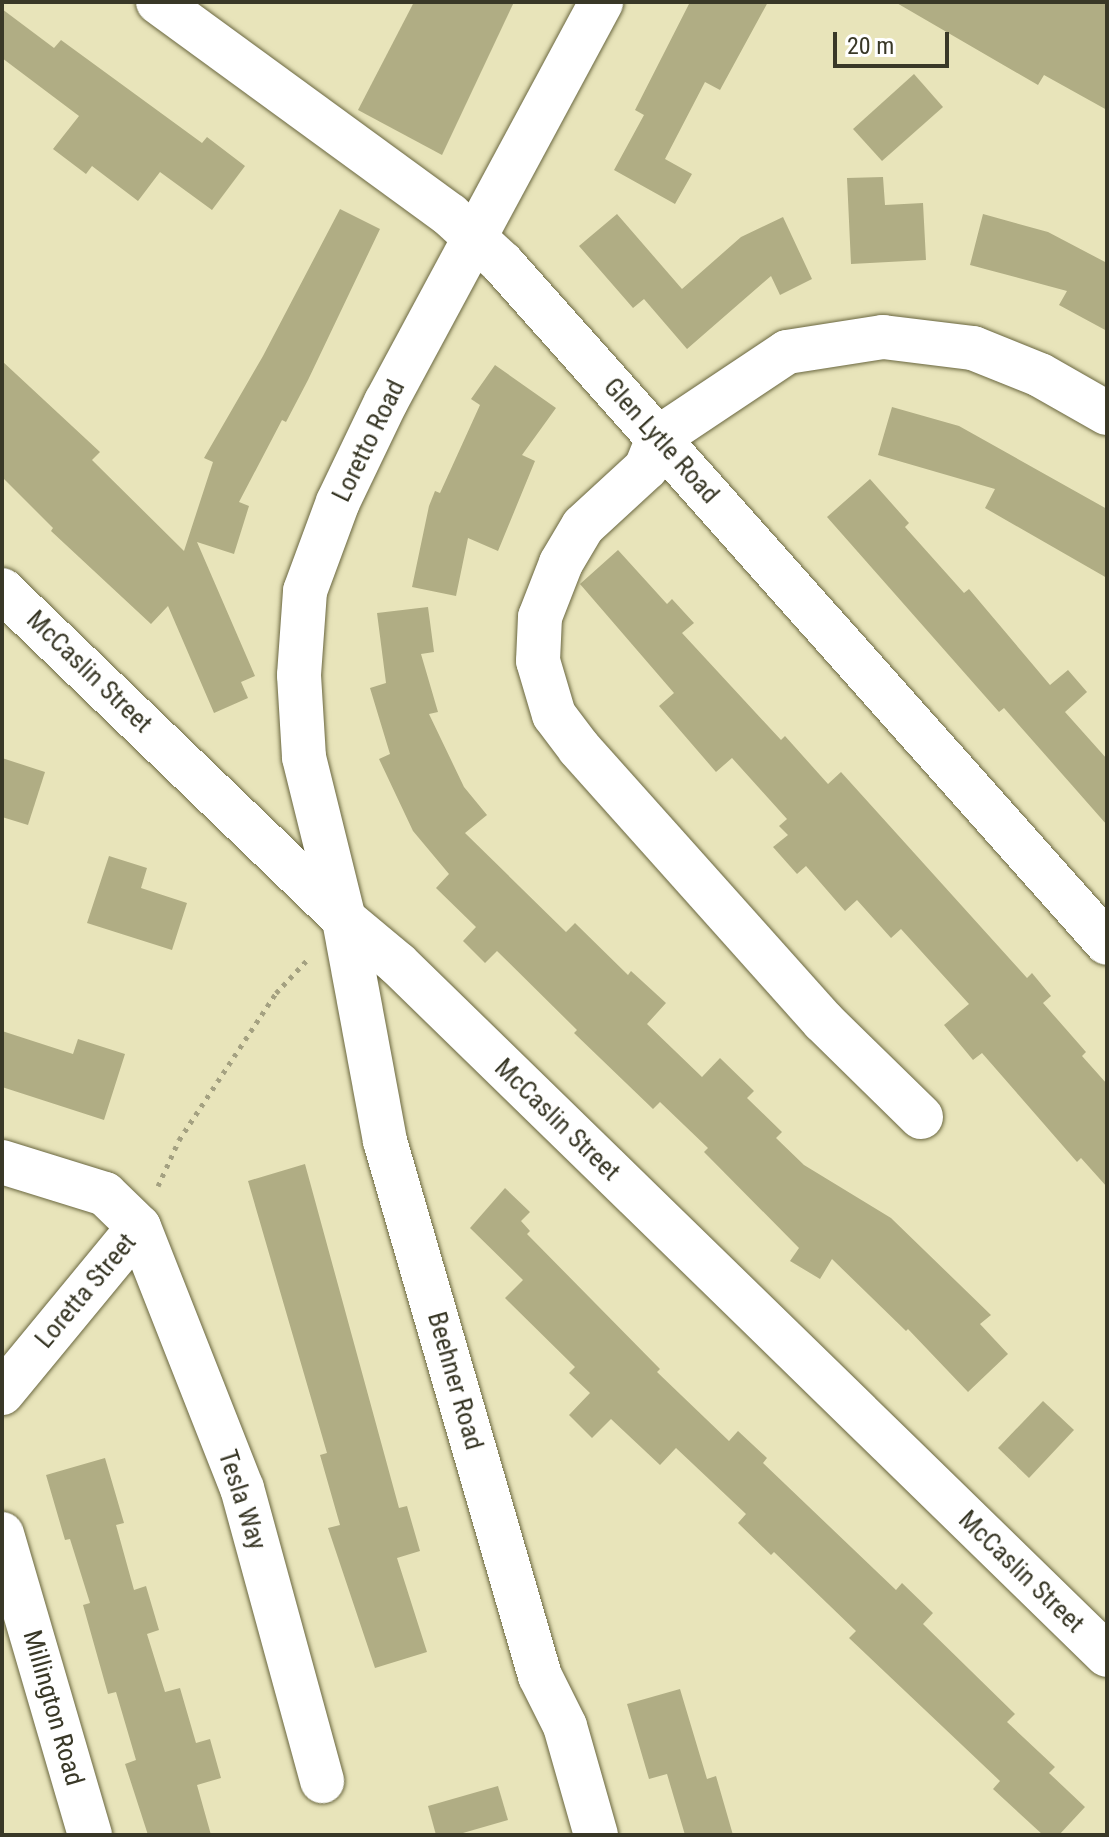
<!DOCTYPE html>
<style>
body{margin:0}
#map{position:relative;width:1109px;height:1837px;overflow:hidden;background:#e8e4ba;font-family:"Roboto Condensed",sans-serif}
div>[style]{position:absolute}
.building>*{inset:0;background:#b0ad84}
.path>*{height:5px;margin-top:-2.5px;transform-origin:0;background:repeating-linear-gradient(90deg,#a4a181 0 4px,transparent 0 10px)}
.roads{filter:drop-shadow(0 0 2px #6a6740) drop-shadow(0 0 2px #6a6740)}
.minor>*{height:44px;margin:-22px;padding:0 22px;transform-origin:22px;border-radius:22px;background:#fff}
span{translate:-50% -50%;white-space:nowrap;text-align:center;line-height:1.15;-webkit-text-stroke:6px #fff;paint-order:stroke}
.street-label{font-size:26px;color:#393827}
.frame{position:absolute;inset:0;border:4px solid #393827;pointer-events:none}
.scale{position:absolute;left:833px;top:32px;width:116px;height:36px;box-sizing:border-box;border:4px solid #393827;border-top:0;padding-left:10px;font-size:24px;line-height:28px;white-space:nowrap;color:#393827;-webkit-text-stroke:6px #fff;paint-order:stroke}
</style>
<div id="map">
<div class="building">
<div style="clip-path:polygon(414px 2px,514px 2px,442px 155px,358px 110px)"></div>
<div style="clip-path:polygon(690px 2px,768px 2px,720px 90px,705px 82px,665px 159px,692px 174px,675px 204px,614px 170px,644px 115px,635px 110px)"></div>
<div style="clip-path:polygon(895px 2px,1107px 2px,1107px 110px,1044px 75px,1038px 85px)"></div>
<div style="clip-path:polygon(2px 9px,54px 48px,61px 40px,202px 143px,207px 137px,245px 166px,212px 210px,160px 172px,138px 201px,92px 166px,86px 174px,53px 149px,79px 116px,2px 58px)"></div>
<div style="clip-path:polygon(914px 74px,943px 107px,882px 161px,853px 129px)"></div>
<div style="clip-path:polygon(883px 177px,885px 205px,923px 203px,926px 260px,851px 264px,847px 178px)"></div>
<div style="clip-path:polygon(340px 209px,380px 229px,308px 380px,286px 422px,282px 420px,239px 502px,249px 506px,234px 554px,197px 542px,255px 676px,241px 682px,248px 698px,214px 713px,168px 606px,151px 624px,51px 531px,53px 528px,2px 477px,2px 361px,100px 452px,92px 460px,184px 551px,213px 462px,204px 458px,263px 356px)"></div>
<div style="clip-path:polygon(617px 214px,682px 289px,741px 237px,783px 217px,812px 279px,780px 295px,771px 276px,687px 349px,644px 299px,633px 308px,579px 246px)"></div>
<div style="clip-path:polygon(983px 214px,1048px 232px,1107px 263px,1107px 331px,1059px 305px,1067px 291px,970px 265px)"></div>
<div style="clip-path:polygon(495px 365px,556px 408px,522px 455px,535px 461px,498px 551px,468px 538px,456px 596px,412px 587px,429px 506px,435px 491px,440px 493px,480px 405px,471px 399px)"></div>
<div style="clip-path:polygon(892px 407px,959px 426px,1107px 509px,1107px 578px,985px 508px,995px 489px,878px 455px)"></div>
<div style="clip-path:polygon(870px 479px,909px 523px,905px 527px,964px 593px,969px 589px,1050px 685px,1068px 670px,1087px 692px,1065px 712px,1107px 759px,1107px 825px,1004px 708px,999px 712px,827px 517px)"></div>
<div style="clip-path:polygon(618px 550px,667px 604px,672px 599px,694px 623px,682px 633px,781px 740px,785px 736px,828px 784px,841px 772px,1027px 978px,1032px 973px,1051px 996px,1043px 1003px,1086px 1052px,1082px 1056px,1107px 1084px,1107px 1187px,1081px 1158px,1077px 1162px,982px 1053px,973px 1060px,944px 1025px,969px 1004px,901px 929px,891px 938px,857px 900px,845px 911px,806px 866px,797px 874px,773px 847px,788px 835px,779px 826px,787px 819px,732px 758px,716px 772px,659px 706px,674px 693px,580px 584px)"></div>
<div style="clip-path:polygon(428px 607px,434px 652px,421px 654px,438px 712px,429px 714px,464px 787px,487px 815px,465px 833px,566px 932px,575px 923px,628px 975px,631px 971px,666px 1003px,647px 1024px,702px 1077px,720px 1058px,754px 1091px,747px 1098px,782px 1132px,776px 1138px,804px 1165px,891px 1218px,991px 1315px,980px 1324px,1008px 1354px,968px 1392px,908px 1329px,906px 1331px,832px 1259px,820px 1279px,790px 1261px,799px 1248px,704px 1152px,708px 1148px,660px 1102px,653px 1109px,574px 1033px,577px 1030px,497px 951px,485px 963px,463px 941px,476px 927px,436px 888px,449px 874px,413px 831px,379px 759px,390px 754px,370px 688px,386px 683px,377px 613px)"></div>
<div style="clip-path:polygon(2px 758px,45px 772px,28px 825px,2px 817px)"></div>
<div style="clip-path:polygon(109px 856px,147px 868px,141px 888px,187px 903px,172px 950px,87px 923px)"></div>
<div style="clip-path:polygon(2px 1031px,73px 1054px,78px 1039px,125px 1054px,104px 1120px,2px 1087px)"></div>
<div style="clip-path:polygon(305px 1164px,399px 1508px,407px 1506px,420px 1551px,397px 1558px,427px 1652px,375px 1668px,328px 1528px,340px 1525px,320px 1455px,327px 1453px,248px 1181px)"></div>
<div style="clip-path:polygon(505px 1188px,530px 1212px,521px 1221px,530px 1231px,527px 1234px,660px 1369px,657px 1372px,729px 1441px,738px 1431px,767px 1458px,763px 1463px,896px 1590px,902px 1583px,933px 1613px,923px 1624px,1015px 1714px,1007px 1722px,1055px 1767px,1049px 1773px,1085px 1807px,1059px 1835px,1043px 1835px,993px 1789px,1000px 1781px,849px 1638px,856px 1631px,774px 1552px,771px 1555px,738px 1523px,746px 1514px,676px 1448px,660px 1465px,611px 1419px,592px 1438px,569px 1415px,590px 1393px,569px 1373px,575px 1367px,505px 1298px,523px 1280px,470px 1228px)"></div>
<div style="clip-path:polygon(1043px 1401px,1074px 1430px,1029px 1478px,998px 1448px)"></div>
<div style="clip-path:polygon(105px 1458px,124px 1523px,116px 1525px,134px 1590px,146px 1586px,159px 1630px,147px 1634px,165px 1692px,180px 1688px,196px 1743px,210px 1739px,221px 1778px,197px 1785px,211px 1835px,148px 1835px,125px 1764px,136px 1760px,116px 1692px,108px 1694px,83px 1605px,90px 1603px,70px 1539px,65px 1540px,46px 1475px)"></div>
<div style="clip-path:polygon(680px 1689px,707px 1779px,716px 1776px,733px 1835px,685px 1835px,667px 1774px,649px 1779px,627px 1704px)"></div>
<div style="clip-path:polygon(498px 1786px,508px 1820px,456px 1835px,436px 1835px,428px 1806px)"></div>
</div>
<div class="path">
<div style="left:158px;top:1186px;width:51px;rotate:-65.5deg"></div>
<div style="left:179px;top:1140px;width:176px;rotate:-56.6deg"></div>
<div style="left:276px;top:993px;width:47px;rotate:-46.7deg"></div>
</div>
<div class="roads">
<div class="minor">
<div style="left:158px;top:2px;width:361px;rotate:36.1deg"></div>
<div style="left:450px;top:215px;width:71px;rotate:42.7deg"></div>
<div style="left:502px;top:263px;width:910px;rotate:48.34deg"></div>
<div style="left:2px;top:590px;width:475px;rotate:43.9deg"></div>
<div style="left:344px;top:919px;width:70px;rotate:39.8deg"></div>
<div style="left:398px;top:964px;width:990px;rotate:44.26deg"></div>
<div style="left:921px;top:1117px;width:137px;rotate:-135.6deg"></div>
<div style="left:823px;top:1021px;width:366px;rotate:-131.8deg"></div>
<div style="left:579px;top:748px;width:41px;rotate:-127.1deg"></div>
<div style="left:554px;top:715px;width:56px;rotate:-106.5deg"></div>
<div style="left:538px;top:661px;width:44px;rotate:-87.4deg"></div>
<div style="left:540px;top:617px;width:58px;rotate:-68.7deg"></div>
<div style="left:561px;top:563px;width:43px;rotate:-59.3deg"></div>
<div style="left:583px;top:526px;width:86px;rotate:-42.6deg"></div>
<div style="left:646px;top:468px;width:32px;rotate:-68deg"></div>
<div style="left:658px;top:438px;width:155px;rotate:-33.7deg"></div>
<div style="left:787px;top:352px;width:97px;rotate:-8.9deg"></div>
<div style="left:883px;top:337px;width:91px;rotate:7deg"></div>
<div style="left:973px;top:348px;width:72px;rotate:21.9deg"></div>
<div style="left:1040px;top:375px;width:77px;rotate:29.6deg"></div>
<div style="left:2px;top:1162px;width:108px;rotate:17.3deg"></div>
<div style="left:105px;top:1194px;width:47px;rotate:44.1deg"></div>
<div style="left:139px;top:1227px;width:281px;rotate:68.5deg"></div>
<div style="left:242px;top:1488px;width:304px;rotate:74.7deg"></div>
<div style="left:2px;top:1393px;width:215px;rotate:-50.5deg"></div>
<div style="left:2px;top:1534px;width:314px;rotate:73.7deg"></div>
<div style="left:596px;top:1835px;width:113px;rotate:-105.9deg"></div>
<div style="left:565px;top:1726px;width:56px;rotate:-116.6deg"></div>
<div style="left:540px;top:1676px;width:557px;rotate:-106.16deg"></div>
<div style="left:385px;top:1141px;width:226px;rotate:-100.5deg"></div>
<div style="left:344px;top:919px;width:167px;rotate:-103.9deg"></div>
<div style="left:304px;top:757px;width:82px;rotate:-93.5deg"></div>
<div style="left:299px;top:675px;width:84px;rotate:-85.9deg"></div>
<div style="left:305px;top:591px;width:95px;rotate:-69.7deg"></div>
<div style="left:338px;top:502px;width:111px;rotate:-64.4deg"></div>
<div style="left:386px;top:402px;width:454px;rotate:-61.7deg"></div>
</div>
</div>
<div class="street-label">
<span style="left:369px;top:441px;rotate:-64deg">Loretto Road</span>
<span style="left:661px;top:441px;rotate:48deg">Glen Lytle Road</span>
<span style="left:89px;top:672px;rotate:44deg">McCaslin Street</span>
<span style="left:557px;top:1120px;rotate:44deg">McCaslin Street</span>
<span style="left:86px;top:1291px;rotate:-50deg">Loretta Street</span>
<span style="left:455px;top:1381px;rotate:74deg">Beehner Road</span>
<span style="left:242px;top:1500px;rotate:72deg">Tesla Way</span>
<span style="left:1021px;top:1572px;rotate:44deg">McCaslin Street</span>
<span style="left:53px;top:1708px;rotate:74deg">Millington Road</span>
</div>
<div class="frame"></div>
<div class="scale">20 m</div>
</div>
